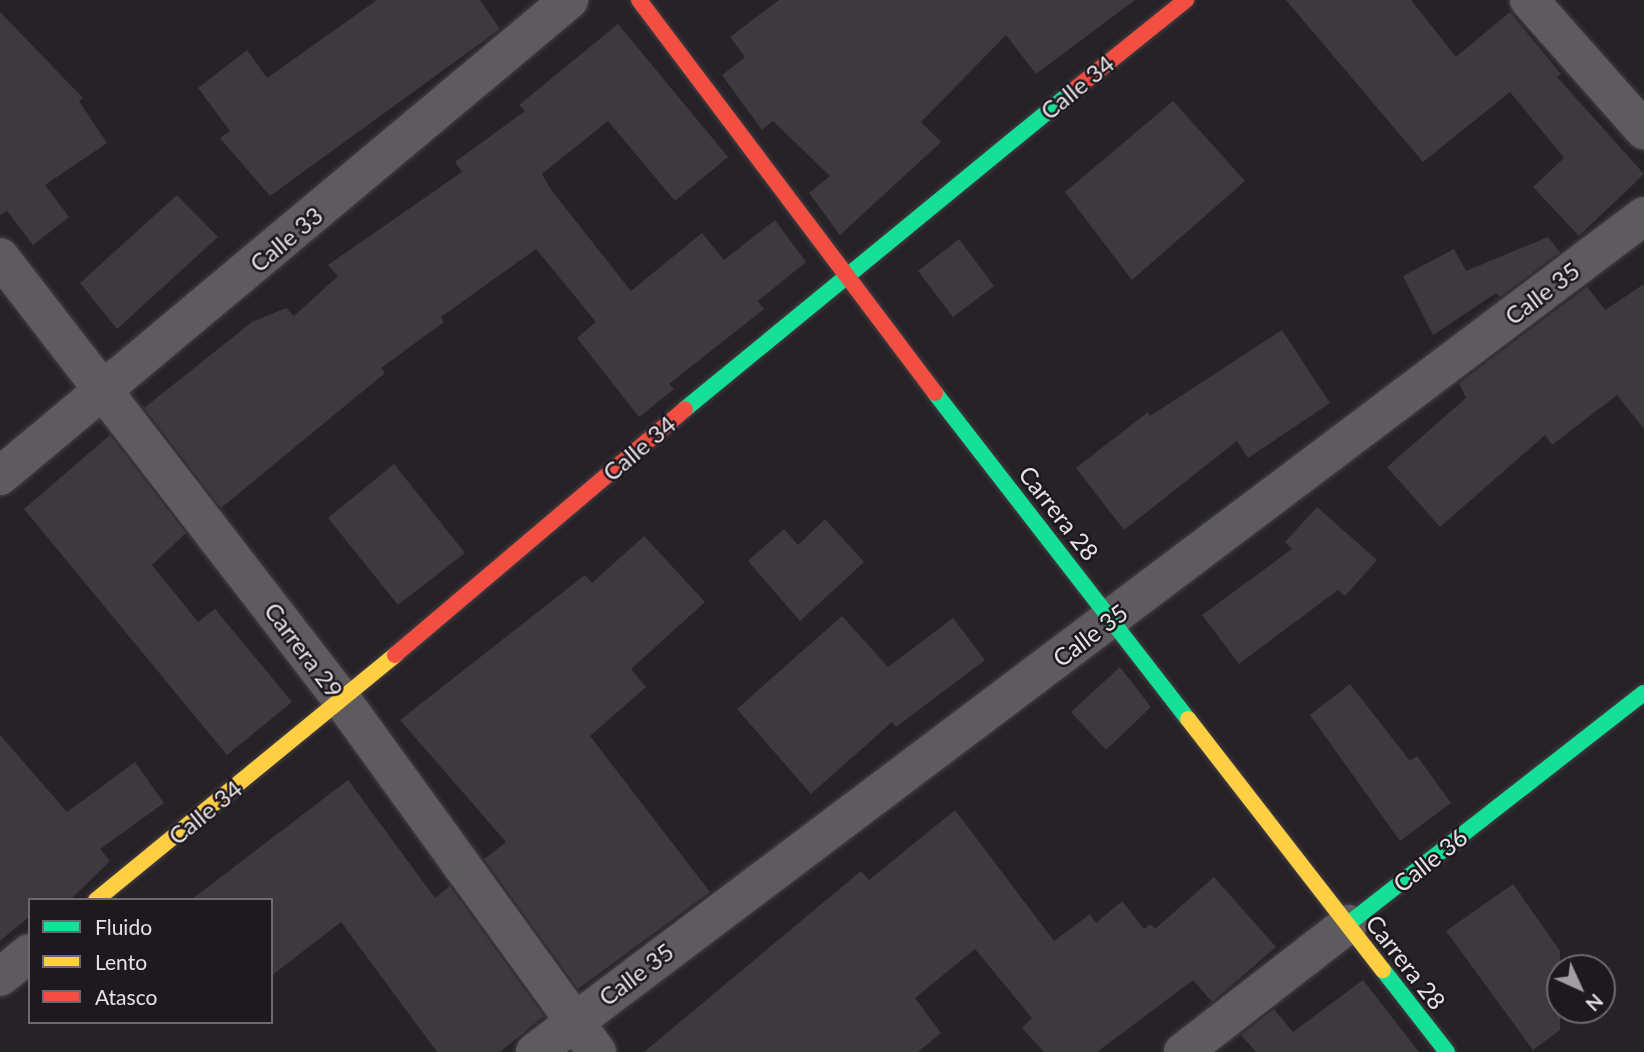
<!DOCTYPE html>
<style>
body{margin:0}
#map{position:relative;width:1644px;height:1052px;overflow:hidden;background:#272227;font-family:Lato,sans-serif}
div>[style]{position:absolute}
.building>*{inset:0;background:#3d3a3d}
.roads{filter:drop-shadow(0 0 2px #423f43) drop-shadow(0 0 2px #423f43)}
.street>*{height:38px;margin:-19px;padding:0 19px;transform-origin:19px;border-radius:19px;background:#5e5b5e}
.fast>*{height:16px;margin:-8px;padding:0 8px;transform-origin:8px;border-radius:8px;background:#16e098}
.slow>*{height:16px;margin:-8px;padding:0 8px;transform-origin:8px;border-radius:8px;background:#ffcf43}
.jam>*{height:16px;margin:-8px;padding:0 8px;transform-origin:8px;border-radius:8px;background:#f24e42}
span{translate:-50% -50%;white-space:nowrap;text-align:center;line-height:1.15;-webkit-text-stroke:5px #1e181f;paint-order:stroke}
.street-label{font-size:24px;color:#e6e1e6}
.legend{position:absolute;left:28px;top:898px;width:245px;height:126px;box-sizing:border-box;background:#1e181f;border:2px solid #6e686f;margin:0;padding:9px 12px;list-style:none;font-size:21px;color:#e6e1e6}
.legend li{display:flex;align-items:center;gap:14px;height:35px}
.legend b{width:35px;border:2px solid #6e686f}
.north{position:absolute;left:1546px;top:954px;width:70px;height:70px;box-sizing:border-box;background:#1e181f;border:2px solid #6e686f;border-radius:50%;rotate:135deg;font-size:19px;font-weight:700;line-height:28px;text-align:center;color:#e6e1e6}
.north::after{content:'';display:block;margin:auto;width:24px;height:32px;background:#a39ea3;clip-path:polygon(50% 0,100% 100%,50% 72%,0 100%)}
</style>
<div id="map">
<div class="building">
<div style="clip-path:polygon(377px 0,480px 0,500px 29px,270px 196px,220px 138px,230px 131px,198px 88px,247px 50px,267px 78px)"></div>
<div style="clip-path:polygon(779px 0,1135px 0,1036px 74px,1006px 35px,921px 122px,941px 142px,840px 235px,809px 193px,830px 176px,773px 121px,762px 130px,722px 75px,745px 57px,730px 37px)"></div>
<div style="clip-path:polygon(1286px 0,1411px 0,1456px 57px,1510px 12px,1561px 74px,1557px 77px,1644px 174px,1579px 236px,1533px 187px,1564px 158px,1510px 92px,1423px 162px)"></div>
<div style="clip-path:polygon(0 12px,83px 98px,79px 101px,107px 143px,45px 185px,69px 217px,33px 245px,7px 211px,0 215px)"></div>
<div style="clip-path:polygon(618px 24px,728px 157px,675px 201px,608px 121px,542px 174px,552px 191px,631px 291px,702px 233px,724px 260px,775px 220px,806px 262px,758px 301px,764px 309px,669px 384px,674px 389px,639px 417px,577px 338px,596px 322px,536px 249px,441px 317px,444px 322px,381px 368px,385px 373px,221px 508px,144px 408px,252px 322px,286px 308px,294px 316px,338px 276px,328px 265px,462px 172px,455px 162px,525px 111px,519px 105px)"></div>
<div style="clip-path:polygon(1173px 101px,1245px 181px,1132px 280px,1065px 192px)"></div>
<div style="clip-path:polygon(177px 195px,218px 237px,117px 329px,80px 283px)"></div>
<div style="clip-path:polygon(1548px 237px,1560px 252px,1500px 297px,1496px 293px,1433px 335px,1403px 276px,1454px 249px,1466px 271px)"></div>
<div style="clip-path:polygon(959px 239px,994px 286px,953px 317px,918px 271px)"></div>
<div style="clip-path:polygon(1644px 284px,1644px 429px,1617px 395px,1552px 445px,1545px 435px,1440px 527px,1387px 467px,1466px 398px,1459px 383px,1587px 287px,1605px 310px)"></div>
<div style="clip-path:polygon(1282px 330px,1330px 403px,1248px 458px,1237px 441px,1124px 530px,1076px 468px,1148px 412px,1150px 416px)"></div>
<div style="clip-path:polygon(110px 435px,186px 533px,152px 565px,198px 622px,215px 609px,292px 702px,227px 755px,24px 509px)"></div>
<div style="clip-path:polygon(394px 464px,465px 553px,398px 605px,328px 518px)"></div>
<div style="clip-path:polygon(1317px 507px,1377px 560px,1345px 596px,1338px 590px,1239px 664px,1202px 615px,1292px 549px,1285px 542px)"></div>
<div style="clip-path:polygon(825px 519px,864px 562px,800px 621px,748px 561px,784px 529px,798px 545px)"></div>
<div style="clip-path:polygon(644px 536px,705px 602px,631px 669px,646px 687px,590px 736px,710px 892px,578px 989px,484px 859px,506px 842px,400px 720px,585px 575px,592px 583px)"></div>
<div style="clip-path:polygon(842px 616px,888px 667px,953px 618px,985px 660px,896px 727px,892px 722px,811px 794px,737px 709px)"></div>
<div style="clip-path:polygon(1120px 667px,1151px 707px,1106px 750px,1071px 712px)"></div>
<div style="clip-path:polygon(1350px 684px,1410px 761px,1417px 756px,1451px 803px,1400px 841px,1310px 715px)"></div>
<div style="clip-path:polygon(0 735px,67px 812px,135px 762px,164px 803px,100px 849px,110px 861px,70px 900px,30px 900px,30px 916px,0 941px)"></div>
<div style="clip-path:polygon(348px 780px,435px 898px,450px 886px,544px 1016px,500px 1052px,437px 1052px,341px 922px,271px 976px,271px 900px,191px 900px)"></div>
<div style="clip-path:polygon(955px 810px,1054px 941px,1090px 914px,1096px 923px,1122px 901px,1144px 929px,1150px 924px,1155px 929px,1214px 877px,1276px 947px,1212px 1002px,1193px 980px,1097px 1052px,1044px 1052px,1022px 1028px,1032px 1018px,975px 949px,915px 998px,941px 1033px,918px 1052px,644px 1052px,861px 871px,869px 880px)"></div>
<div style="clip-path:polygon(1513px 884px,1560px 951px,1560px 1030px,1533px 1050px,1446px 931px)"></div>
<div style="clip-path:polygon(1363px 980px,1419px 1052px,1256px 1052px,1241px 1035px,1274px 1009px,1293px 1032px)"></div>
</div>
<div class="roads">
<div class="street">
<div style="left:1529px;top:0;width:174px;rotate:48.5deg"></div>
<div style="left:0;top:257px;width:560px;rotate:52.33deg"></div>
<div style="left:342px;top:700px;width:435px;rotate:54.1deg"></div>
<div style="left:0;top:476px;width:742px;rotate:-39.91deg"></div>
<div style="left:0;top:977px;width:38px;rotate:-39deg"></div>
<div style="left:535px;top:1052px;width:1389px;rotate:-37.01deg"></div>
<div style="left:1183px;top:1052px;width:209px;rotate:-37.8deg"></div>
</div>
<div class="fast">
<div style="left:935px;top:393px;width:413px;rotate:52.2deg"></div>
<div style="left:685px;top:409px;width:503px;rotate:-39.35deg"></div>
<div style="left:1348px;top:924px;width:375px;rotate:-38deg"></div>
<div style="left:1383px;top:970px;width:104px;rotate:52deg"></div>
</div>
<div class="slow">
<div style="left:1188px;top:719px;width:318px;rotate:52.2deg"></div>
<div style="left:96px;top:900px;width:387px;rotate:-39.3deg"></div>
</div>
<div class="jam">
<div style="left:639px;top:0;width:492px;rotate:53deg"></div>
<div style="left:1074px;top:90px;width:144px;rotate:-38.8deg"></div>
<div style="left:395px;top:655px;width:380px;rotate:-40.3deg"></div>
</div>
</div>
<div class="street-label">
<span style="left:1077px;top:87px;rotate:-39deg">Calle 34</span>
<span style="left:286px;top:239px;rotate:-40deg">Calle 33</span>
<span style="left:1542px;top:293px;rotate:-37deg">Calle 35</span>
<span style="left:639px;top:448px;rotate:-40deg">Calle 34</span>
<span style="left:1059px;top:513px;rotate:52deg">Carrera 28</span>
<span style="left:1090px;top:635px;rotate:-37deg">Calle 35</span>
<span style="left:304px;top:650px;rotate:53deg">Carrera 29</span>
<span style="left:205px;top:812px;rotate:-39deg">Calle 34</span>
<span style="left:1430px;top:860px;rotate:-38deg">Calle 36</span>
<span style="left:1406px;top:962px;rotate:52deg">Carrera 28</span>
<span style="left:636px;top:974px;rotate:-37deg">Calle 35</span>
</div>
<ul class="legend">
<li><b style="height:9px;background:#16e098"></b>Fluido</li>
<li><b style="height:9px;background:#ffcf43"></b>Lento</li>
<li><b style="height:9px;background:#f24e42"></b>Atasco</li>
</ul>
<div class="north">N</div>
</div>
